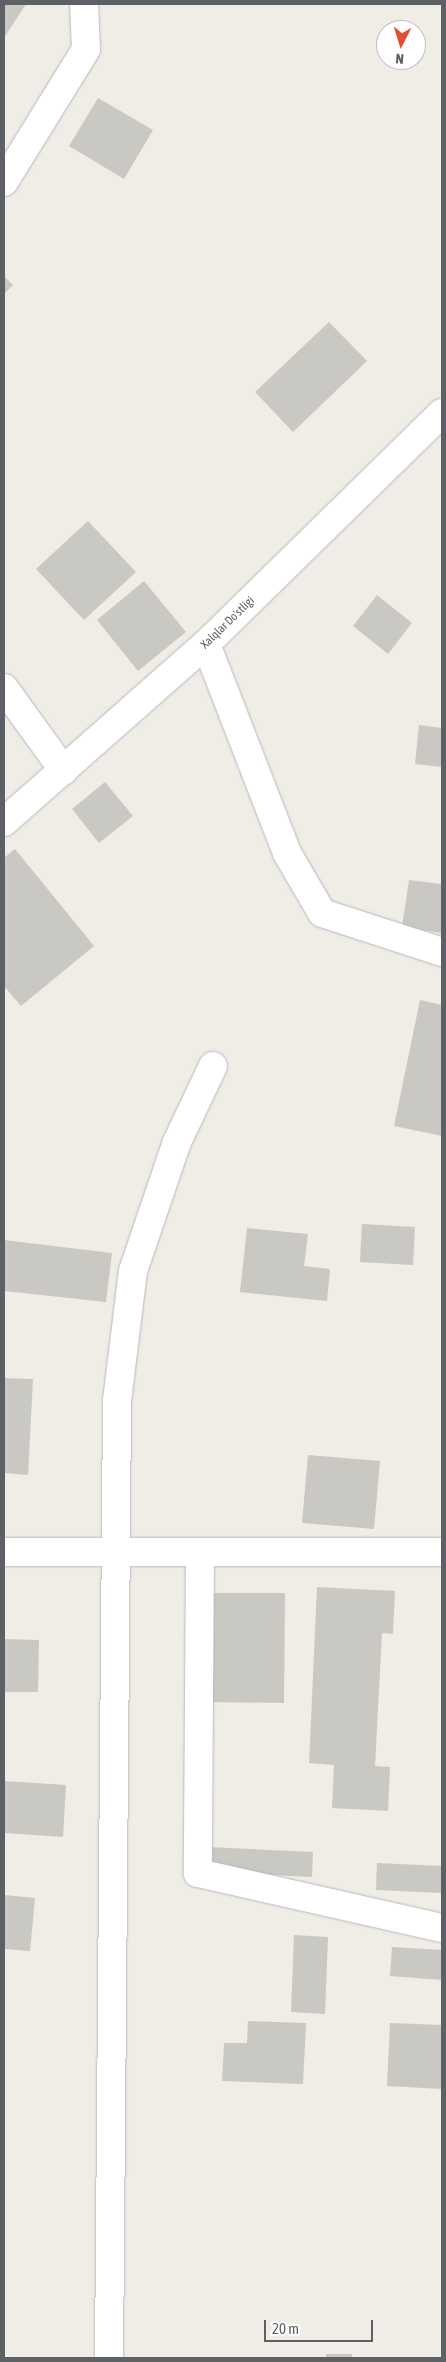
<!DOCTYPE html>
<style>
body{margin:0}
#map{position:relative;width:446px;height:2362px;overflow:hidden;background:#efede5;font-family:"Asap Condensed",sans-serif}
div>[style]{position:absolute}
.building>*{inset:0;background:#cac8c2}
.roads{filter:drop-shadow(0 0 1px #b7babe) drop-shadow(0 0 1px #b7babe)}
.street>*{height:28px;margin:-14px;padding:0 14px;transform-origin:14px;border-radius:14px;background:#fff}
span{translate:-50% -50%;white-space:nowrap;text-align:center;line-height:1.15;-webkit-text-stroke:4px #fff;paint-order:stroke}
.street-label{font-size:12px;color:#5d6065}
.frame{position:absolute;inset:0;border:5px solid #5d6065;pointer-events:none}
.north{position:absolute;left:376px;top:20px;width:50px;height:50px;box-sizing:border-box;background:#fff;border:1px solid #bebfc1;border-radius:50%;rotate:185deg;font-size:14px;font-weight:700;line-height:20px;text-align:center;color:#5d6065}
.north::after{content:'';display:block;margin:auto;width:18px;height:22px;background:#e44c35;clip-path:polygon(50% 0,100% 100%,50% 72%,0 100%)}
.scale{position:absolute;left:264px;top:2320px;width:109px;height:22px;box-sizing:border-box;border:2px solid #5d6065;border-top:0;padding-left:6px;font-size:15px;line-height:18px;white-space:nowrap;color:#5d6065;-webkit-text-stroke:4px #fff;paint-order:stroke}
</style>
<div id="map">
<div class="building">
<div style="clip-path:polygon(4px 4px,26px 4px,4px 38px)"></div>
<div style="clip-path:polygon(98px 98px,153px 130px,124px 179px,69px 146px)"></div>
<div style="clip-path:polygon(4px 276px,13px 285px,4px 294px)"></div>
<div style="clip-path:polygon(329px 322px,367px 361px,293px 432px,255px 392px)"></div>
<div style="clip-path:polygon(88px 521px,136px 572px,84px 620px,36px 569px)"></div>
<div style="clip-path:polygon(144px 581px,186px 632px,138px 671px,97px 620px)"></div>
<div style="clip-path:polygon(377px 595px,412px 623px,388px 654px,353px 626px)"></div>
<div style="clip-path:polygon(419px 725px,442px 728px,442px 767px,415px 764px)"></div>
<div style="clip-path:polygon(105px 782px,133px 816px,99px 843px,72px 809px)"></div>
<div style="clip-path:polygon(15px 849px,94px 946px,21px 1006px,4px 986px,4px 858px)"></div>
<div style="clip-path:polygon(409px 880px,442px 884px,442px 933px,402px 927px)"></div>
<div style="clip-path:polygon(420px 1000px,442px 1005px,442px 1136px,394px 1126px)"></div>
<div style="clip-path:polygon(362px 1224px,415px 1227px,413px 1265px,360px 1262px)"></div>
<div style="clip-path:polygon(247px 1228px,308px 1234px,304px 1266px,330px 1269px,327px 1301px,240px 1292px)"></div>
<div style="clip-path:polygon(4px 1240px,112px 1253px,106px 1302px,4px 1291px)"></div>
<div style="clip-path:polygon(4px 1378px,33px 1379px,28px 1475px,4px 1473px)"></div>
<div style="clip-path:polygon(308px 1455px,380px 1461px,374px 1529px,302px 1523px)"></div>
<div style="clip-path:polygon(317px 1587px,395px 1591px,393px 1634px,382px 1633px,375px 1766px,390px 1767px,388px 1811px,332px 1808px,334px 1765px,309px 1763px)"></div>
<div style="clip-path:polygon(208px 1593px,285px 1593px,284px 1703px,207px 1702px)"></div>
<div style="clip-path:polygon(4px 1639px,39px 1640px,38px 1692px,4px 1692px)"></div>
<div style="clip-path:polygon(4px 1781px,66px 1785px,63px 1837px,4px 1833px)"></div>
<div style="clip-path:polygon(209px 1847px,313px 1852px,312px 1877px,208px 1872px)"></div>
<div style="clip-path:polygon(377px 1863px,442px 1866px,442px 1893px,376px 1890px)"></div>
<div style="clip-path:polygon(4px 1895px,35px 1898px,30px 1951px,4px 1949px)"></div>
<div style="clip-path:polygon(294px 1935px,328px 1937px,325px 2014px,291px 2012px)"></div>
<div style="clip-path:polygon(392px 1947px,442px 1950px,442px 1980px,390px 1976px)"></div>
<div style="clip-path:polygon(248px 2021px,306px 2023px,303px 2084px,222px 2081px,224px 2043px,247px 2043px)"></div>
<div style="clip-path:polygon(390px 2023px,442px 2025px,442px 2089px,387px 2086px)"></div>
<div style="clip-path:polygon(326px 2354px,352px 2354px,352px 2358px,326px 2358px)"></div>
</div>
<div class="roads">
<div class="street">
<div style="left:4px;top:182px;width:156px;rotate:-58.3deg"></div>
<div style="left:86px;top:49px;width:45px;rotate:-92.5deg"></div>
<div style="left:206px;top:644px;width:224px;rotate:68.8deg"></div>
<div style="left:287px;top:853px;width:69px;rotate:59.7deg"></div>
<div style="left:322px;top:913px;width:126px;rotate:18deg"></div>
<div style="left:4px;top:688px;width:102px;rotate:54.1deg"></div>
<div style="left:4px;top:822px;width:269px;rotate:-41.4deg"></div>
<div style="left:206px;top:644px;width:330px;rotate:-44.4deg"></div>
<div style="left:4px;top:1552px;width:438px"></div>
<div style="left:200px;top:1553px;width:320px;rotate:90.4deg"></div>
<div style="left:198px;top:1873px;width:250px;rotate:12.7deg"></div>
<div style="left:109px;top:2358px;width:957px;rotate:-89.52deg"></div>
<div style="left:117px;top:1401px;width:131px;rotate:-83deg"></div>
<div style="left:133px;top:1271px;width:136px;rotate:-71.2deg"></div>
<div style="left:177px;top:1142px;width:84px;rotate:-64.7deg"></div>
</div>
</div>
<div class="street-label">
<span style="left:228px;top:623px;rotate:-44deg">Xalqlar Do'stligi</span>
</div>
<div class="frame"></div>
<div class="north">N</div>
<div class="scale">20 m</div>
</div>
